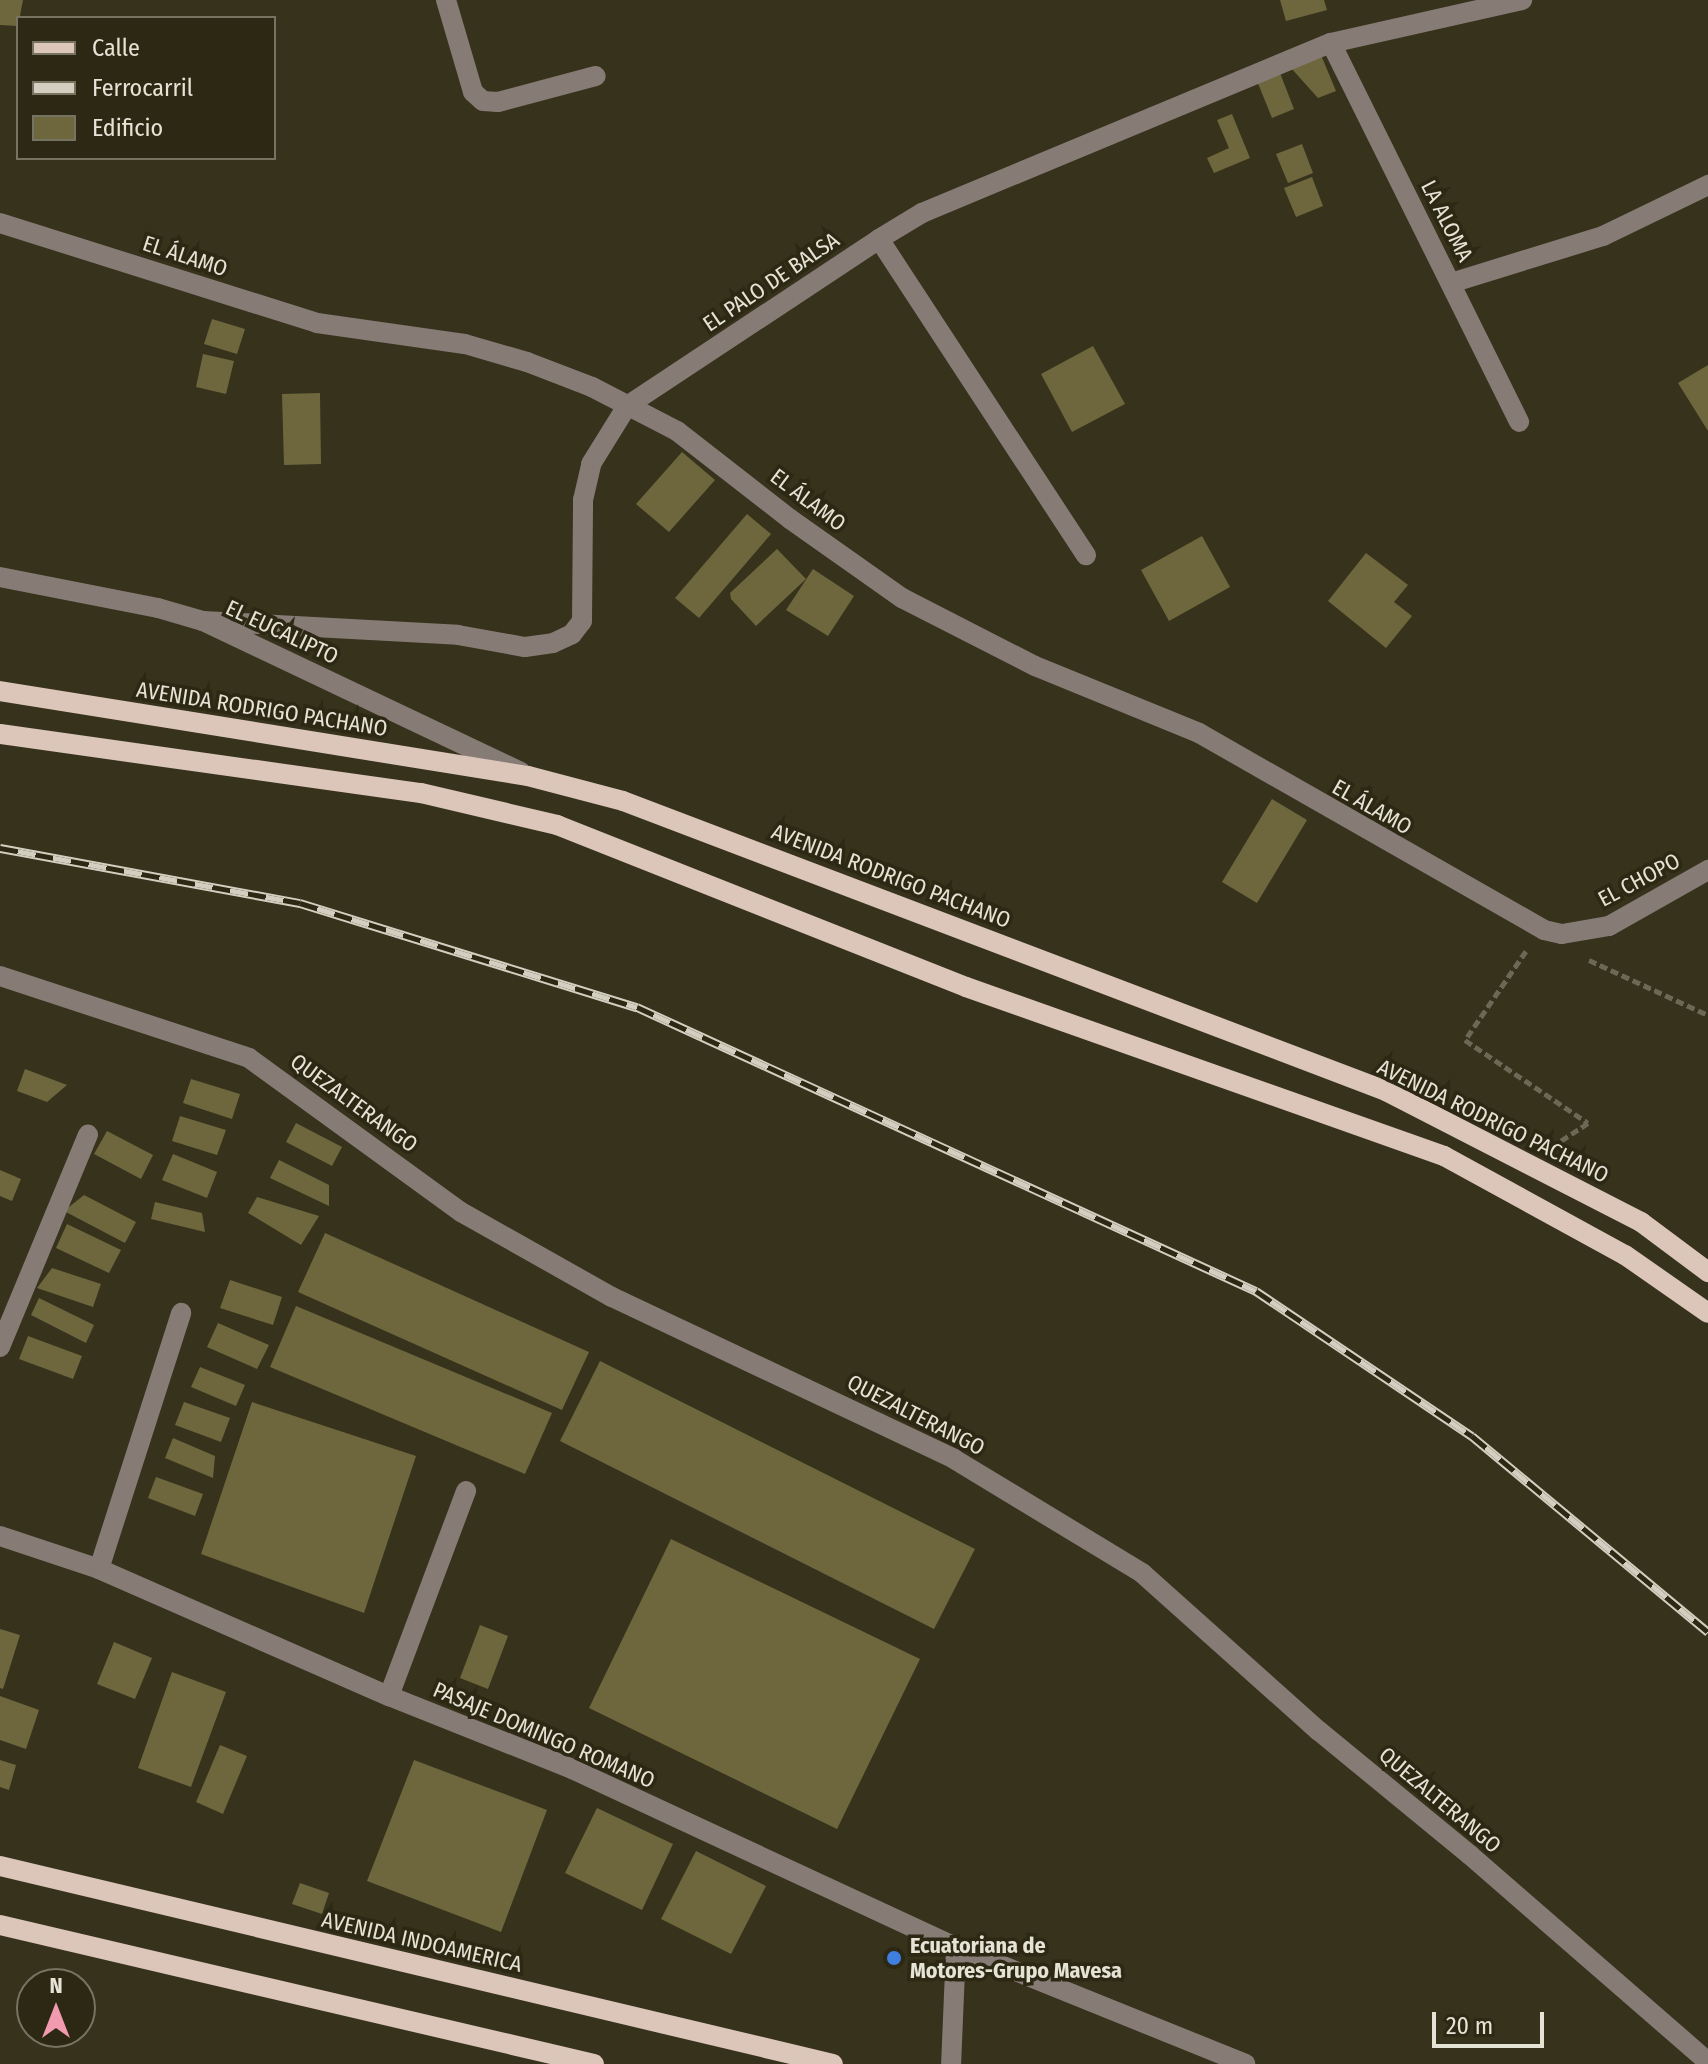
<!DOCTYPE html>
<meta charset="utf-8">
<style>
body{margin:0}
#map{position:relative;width:1708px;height:2064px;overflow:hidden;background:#36321c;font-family:"Fira Sans Condensed",sans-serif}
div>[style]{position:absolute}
.building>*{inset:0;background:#6e673d}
.path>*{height:5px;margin-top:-2.5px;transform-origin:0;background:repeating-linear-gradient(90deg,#6c6855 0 8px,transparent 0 12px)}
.minor>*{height:20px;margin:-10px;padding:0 10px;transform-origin:10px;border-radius:10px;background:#877b76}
.major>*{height:20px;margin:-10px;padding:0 10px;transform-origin:10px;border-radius:10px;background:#dcc5b9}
.rail>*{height:9px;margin-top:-4.5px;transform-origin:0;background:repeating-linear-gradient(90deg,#2c2813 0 18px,#d2cfc1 0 36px);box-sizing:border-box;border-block:2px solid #d2cfc1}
.dots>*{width:22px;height:22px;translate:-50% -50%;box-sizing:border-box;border:4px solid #2c2813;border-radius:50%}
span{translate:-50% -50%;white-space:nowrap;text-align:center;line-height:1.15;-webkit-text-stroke:7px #2c2813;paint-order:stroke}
.street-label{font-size:22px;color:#e5e3d6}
.poi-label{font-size:22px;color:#e5e3d6;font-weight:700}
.left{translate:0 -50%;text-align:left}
.legend{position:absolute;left:16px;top:16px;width:260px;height:144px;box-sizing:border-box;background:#2c2813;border:2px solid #767361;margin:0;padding:10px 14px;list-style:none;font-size:24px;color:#e5e3d6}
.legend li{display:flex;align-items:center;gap:16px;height:40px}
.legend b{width:40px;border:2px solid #767361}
.north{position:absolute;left:16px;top:1968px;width:80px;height:80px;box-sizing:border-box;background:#2c2813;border:2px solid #767361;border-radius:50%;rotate:0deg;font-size:22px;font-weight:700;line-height:32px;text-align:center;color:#e5e3d6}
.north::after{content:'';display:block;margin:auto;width:28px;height:36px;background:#f29ab0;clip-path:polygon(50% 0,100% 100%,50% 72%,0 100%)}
.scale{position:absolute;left:1432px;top:2012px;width:112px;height:36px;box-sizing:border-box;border:4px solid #e5e3d6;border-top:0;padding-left:10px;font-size:24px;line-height:28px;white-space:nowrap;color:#e5e3d6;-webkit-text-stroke:6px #2c2813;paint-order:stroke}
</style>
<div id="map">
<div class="building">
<div style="clip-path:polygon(0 0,23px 0,18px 26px,0 25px)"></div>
<div style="clip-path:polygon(1280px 0,1324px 0,1327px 10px,1286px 21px)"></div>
<div style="clip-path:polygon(1321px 55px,1336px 91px,1318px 98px,1291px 68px)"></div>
<div style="clip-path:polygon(1280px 73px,1294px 109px,1272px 118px,1257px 81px)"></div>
<div style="clip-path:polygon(1232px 114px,1250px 158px,1214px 173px,1207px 158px,1229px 148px,1217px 120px)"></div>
<div style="clip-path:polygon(1302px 144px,1313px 173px,1288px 183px,1276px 154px)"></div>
<div style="clip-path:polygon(1312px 177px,1323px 206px,1296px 217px,1284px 188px)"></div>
<div style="clip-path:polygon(212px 319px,245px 329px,237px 354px,204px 344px)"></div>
<div style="clip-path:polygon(1093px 346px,1125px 404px,1072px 432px,1041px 374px)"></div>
<div style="clip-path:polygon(203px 354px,234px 361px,226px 394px,196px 387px)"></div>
<div style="clip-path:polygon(1708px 365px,1708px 431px,1678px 383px)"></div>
<div style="clip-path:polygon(320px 393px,321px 464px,284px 465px,282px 394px)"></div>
<div style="clip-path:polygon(682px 452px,715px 480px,669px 532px,636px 504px)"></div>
<div style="clip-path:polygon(747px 514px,771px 534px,699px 618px,675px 598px)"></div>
<div style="clip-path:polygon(1202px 536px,1230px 587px,1169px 621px,1141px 570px)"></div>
<div style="clip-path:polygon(777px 549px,806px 579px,756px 626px,731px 599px,730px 593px)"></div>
<div style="clip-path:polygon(1366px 553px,1408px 585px,1394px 602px,1412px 616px,1386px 648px,1328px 601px)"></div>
<div style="clip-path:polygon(813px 569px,854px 596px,828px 636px,786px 610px)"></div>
<div style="clip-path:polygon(1272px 799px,1307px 820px,1257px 903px,1222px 882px)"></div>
<div style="clip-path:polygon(25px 1069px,67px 1085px,47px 1102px,17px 1091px)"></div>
<div style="clip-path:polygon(191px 1079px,240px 1094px,232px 1119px,183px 1103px)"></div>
<div style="clip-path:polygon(180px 1116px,226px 1130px,217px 1155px,172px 1141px)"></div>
<div style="clip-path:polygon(296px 1123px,342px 1147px,332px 1166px,286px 1142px)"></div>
<div style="clip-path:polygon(107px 1131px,153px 1155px,141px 1179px,94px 1154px)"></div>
<div style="clip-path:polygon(173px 1154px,217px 1172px,207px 1198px,162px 1180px)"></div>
<div style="clip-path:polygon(279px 1160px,329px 1185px,329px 1206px,270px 1178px)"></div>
<div style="clip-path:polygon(0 1170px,21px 1179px,12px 1201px,0 1196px)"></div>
<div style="clip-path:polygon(84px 1195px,136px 1222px,125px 1243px,64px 1211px)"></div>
<div style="clip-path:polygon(257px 1197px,319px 1216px,301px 1245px,248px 1213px)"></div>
<div style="clip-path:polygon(155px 1202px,202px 1213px,205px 1232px,151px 1219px)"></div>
<div style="clip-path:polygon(67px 1224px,121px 1250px,109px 1273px,56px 1248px)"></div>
<div style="clip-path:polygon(325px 1233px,589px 1352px,562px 1410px,298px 1292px)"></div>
<div style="clip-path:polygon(52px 1268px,101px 1284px,93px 1307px,37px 1288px)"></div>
<div style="clip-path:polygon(230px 1280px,282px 1297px,273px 1325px,220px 1308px)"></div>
<div style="clip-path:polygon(39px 1298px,94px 1325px,86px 1343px,31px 1315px)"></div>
<div style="clip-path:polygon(296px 1306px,552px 1413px,525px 1474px,270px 1367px)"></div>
<div style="clip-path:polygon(218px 1323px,269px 1345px,257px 1369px,207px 1347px)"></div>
<div style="clip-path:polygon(28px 1336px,82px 1356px,73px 1379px,19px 1359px)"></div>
<div style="clip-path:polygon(600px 1361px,975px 1549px,934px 1629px,560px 1441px)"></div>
<div style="clip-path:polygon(200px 1367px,245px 1385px,236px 1406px,191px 1387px)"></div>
<div style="clip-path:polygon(184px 1402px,230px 1418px,221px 1442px,175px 1425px)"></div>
<div style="clip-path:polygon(252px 1402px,416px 1456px,364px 1613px,201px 1554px)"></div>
<div style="clip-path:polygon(173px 1438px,215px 1456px,213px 1478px,165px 1458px)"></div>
<div style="clip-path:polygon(156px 1477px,203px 1494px,195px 1516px,148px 1498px)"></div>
<div style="clip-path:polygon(671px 1539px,920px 1659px,837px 1829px,589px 1708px)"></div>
<div style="clip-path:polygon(480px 1625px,508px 1636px,488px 1689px,460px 1678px)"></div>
<div style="clip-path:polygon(0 1629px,20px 1635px,3px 1689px,0 1688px)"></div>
<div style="clip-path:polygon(114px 1642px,152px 1658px,135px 1699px,97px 1684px)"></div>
<div style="clip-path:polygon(172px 1672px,226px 1692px,191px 1787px,138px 1768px)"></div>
<div style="clip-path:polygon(0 1696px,39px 1710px,26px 1749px,0 1740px)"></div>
<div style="clip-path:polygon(220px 1745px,247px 1756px,223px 1814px,196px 1802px)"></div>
<div style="clip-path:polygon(0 1760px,16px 1765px,9px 1790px,0 1787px)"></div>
<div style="clip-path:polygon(414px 1760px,547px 1810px,501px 1932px,367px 1881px)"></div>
<div style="clip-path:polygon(597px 1808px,673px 1844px,642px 1910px,565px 1873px)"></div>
<div style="clip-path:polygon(696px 1851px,766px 1886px,731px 1954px,661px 1919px)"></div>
<div style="clip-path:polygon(300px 1883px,329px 1893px,322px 1914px,292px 1904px)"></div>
</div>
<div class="path">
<div style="left:1526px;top:951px;width:108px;rotate:124.4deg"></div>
<div style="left:1465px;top:1040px;width:148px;rotate:34deg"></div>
<div style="left:1588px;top:1123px;width:42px;rotate:146.7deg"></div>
<div style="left:1589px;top:960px;width:131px;rotate:24.8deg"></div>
</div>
<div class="minor">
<div style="left:446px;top:0;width:96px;rotate:73.6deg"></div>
<div style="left:473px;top:92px;width:13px;rotate:42deg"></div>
<div style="left:483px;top:101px;width:15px;rotate:4deg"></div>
<div style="left:498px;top:102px;width:101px;rotate:-14.9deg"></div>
<div style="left:1331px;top:43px;width:423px;rotate:63.6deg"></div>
<div style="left:0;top:223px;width:332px;rotate:17.5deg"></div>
<div style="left:317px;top:323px;width:149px;rotate:8.1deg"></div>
<div style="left:465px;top:344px;width:65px;rotate:16.2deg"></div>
<div style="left:527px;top:362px;width:70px;rotate:21deg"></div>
<div style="left:592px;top:387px;width:96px;rotate:27.4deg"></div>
<div style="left:677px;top:431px;width:143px;rotate:37.9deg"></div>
<div style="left:790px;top:519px;width:137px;rotate:35.2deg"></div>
<div style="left:902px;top:598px;width:149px;rotate:27.1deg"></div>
<div style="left:1035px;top:666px;width:177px;rotate:22.2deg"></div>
<div style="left:1199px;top:733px;width:397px;rotate:29.7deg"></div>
<div style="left:1544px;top:930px;width:18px;rotate:13deg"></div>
<div style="left:1562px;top:934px;width:48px;rotate:-9.7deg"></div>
<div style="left:1609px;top:926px;width:114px;rotate:-29.5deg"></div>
<div style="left:879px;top:239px;width:378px;rotate:56.8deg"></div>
<div style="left:1451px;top:283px;width:159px;rotate:-17.2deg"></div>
<div style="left:1603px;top:236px;width:117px;rotate:-25.9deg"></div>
<div style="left:0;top:577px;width:161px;rotate:11.1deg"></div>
<div style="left:158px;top:608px;width:47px;rotate:16.1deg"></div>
<div style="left:203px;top:621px;width:352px;rotate:25.4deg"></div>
<div style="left:203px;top:621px;width:255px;rotate:3.1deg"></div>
<div style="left:458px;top:635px;width:68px;rotate:10.2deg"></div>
<div style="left:525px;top:647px;width:28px;rotate:-8deg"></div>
<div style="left:553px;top:643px;width:21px;rotate:-25deg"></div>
<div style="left:572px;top:634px;width:16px;rotate:-52deg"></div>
<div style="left:582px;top:621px;width:121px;rotate:-89.5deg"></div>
<div style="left:583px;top:500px;width:37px;rotate:-77deg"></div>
<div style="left:591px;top:464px;width:68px;rotate:-58.2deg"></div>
<div style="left:627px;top:406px;width:302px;rotate:-33.5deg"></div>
<div style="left:879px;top:239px;width:50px;rotate:-31.2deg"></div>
<div style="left:922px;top:213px;width:443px;rotate:-22.6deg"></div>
<div style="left:1331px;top:43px;width:196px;rotate:-12.7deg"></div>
<div style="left:0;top:976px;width:262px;rotate:18.2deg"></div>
<div style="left:249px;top:1058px;width:262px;rotate:36deg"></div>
<div style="left:461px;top:1212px;width:173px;rotate:29.4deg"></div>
<div style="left:612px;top:1297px;width:378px;rotate:25.3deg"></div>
<div style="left:954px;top:1459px;width:220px;rotate:31.2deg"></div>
<div style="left:1142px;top:1573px;width:237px;rotate:41.8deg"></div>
<div style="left:1319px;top:1731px;width:195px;rotate:39.4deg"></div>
<div style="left:1470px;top:1855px;width:315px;rotate:41deg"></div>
<div style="left:0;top:1347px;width:230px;rotate:-67.5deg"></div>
<div style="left:0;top:1536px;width:104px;rotate:18.4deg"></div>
<div style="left:99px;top:1569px;width:317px;rotate:23.7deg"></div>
<div style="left:389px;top:1696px;width:197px;rotate:21.7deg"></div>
<div style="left:572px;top:1769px;width:423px;rotate:24.9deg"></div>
<div style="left:956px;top:1947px;width:117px;rotate:92.4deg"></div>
<div style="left:99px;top:1569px;width:269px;rotate:-72.2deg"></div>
<div style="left:389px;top:1696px;width:219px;rotate:-69.4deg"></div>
<div style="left:956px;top:1947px;width:312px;rotate:22deg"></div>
</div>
<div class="major">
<div style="left:0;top:691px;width:535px;rotate:9.15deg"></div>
<div style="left:528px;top:776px;width:98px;rotate:14.7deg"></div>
<div style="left:623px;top:801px;width:816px;rotate:20.81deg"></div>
<div style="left:1386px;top:1091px;width:287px;rotate:27.2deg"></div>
<div style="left:1641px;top:1222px;width:84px;rotate:36.7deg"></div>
<div style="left:0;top:734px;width:425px;rotate:8deg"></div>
<div style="left:421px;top:793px;width:140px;rotate:13.2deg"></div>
<div style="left:557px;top:825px;width:440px;rotate:21.6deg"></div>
<div style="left:966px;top:987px;width:507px;rotate:19.47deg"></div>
<div style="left:1444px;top:1156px;width:206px;rotate:28.7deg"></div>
<div style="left:1625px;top:1255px;width:101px;rotate:34.9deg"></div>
<div style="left:0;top:1866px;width:856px;rotate:13.37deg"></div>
<div style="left:0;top:1925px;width:610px;rotate:13.17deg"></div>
</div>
<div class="rail">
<div style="left:0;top:848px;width:305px;rotate:10.4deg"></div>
<div style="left:300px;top:903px;width:353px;rotate:17.2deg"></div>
<div style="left:637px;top:1007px;width:681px;rotate:24.65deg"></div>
<div style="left:1256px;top:1291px;width:260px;rotate:33.9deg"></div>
<div style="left:1472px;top:1436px;width:307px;rotate:39.7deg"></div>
</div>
<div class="dots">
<div style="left:894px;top:1958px;background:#3f7fe0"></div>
</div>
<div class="street-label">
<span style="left:1447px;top:221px;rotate:63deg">LA ALOMA</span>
<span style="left:185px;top:256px;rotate:18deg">EL ÁLAMO</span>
<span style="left:771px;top:282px;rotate:-34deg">EL PALO DE BALSA</span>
<span style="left:808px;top:500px;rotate:37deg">EL ÁLAMO</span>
<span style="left:282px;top:632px;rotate:25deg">EL EUCALIPTO</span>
<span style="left:262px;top:709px;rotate:9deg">AVENIDA RODRIGO PACHANO</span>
<span style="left:1372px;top:807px;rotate:30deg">EL ÁLAMO</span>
<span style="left:891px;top:876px;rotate:21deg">AVENIDA RODRIGO PACHANO</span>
<span style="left:1639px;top:880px;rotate:-28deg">EL CHOPO</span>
<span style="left:354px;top:1103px;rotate:36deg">QUEZALTERANGO</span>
<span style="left:1493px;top:1121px;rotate:26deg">AVENIDA RODRIGO PACHANO</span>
<span style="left:916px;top:1415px;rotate:27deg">QUEZALTERANGO</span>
<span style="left:544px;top:1735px;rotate:23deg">PASAJE DOMINGO ROMANO</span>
<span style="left:1440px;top:1800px;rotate:40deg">QUEZALTERANGO</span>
<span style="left:422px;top:1942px;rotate:13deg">AVENIDA INDOAMERICA</span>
</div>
<div class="poi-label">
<span class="left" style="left:910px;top:1958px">Ecuatoriana de<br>Motores-Grupo Mavesa</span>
</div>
<ul class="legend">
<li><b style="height:10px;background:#dcc5b9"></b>Calle</li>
<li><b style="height:10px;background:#d2cfc1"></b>Ferrocarril</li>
<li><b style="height:22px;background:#6e673d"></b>Edificio</li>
</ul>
<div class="north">N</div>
<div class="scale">20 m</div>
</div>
